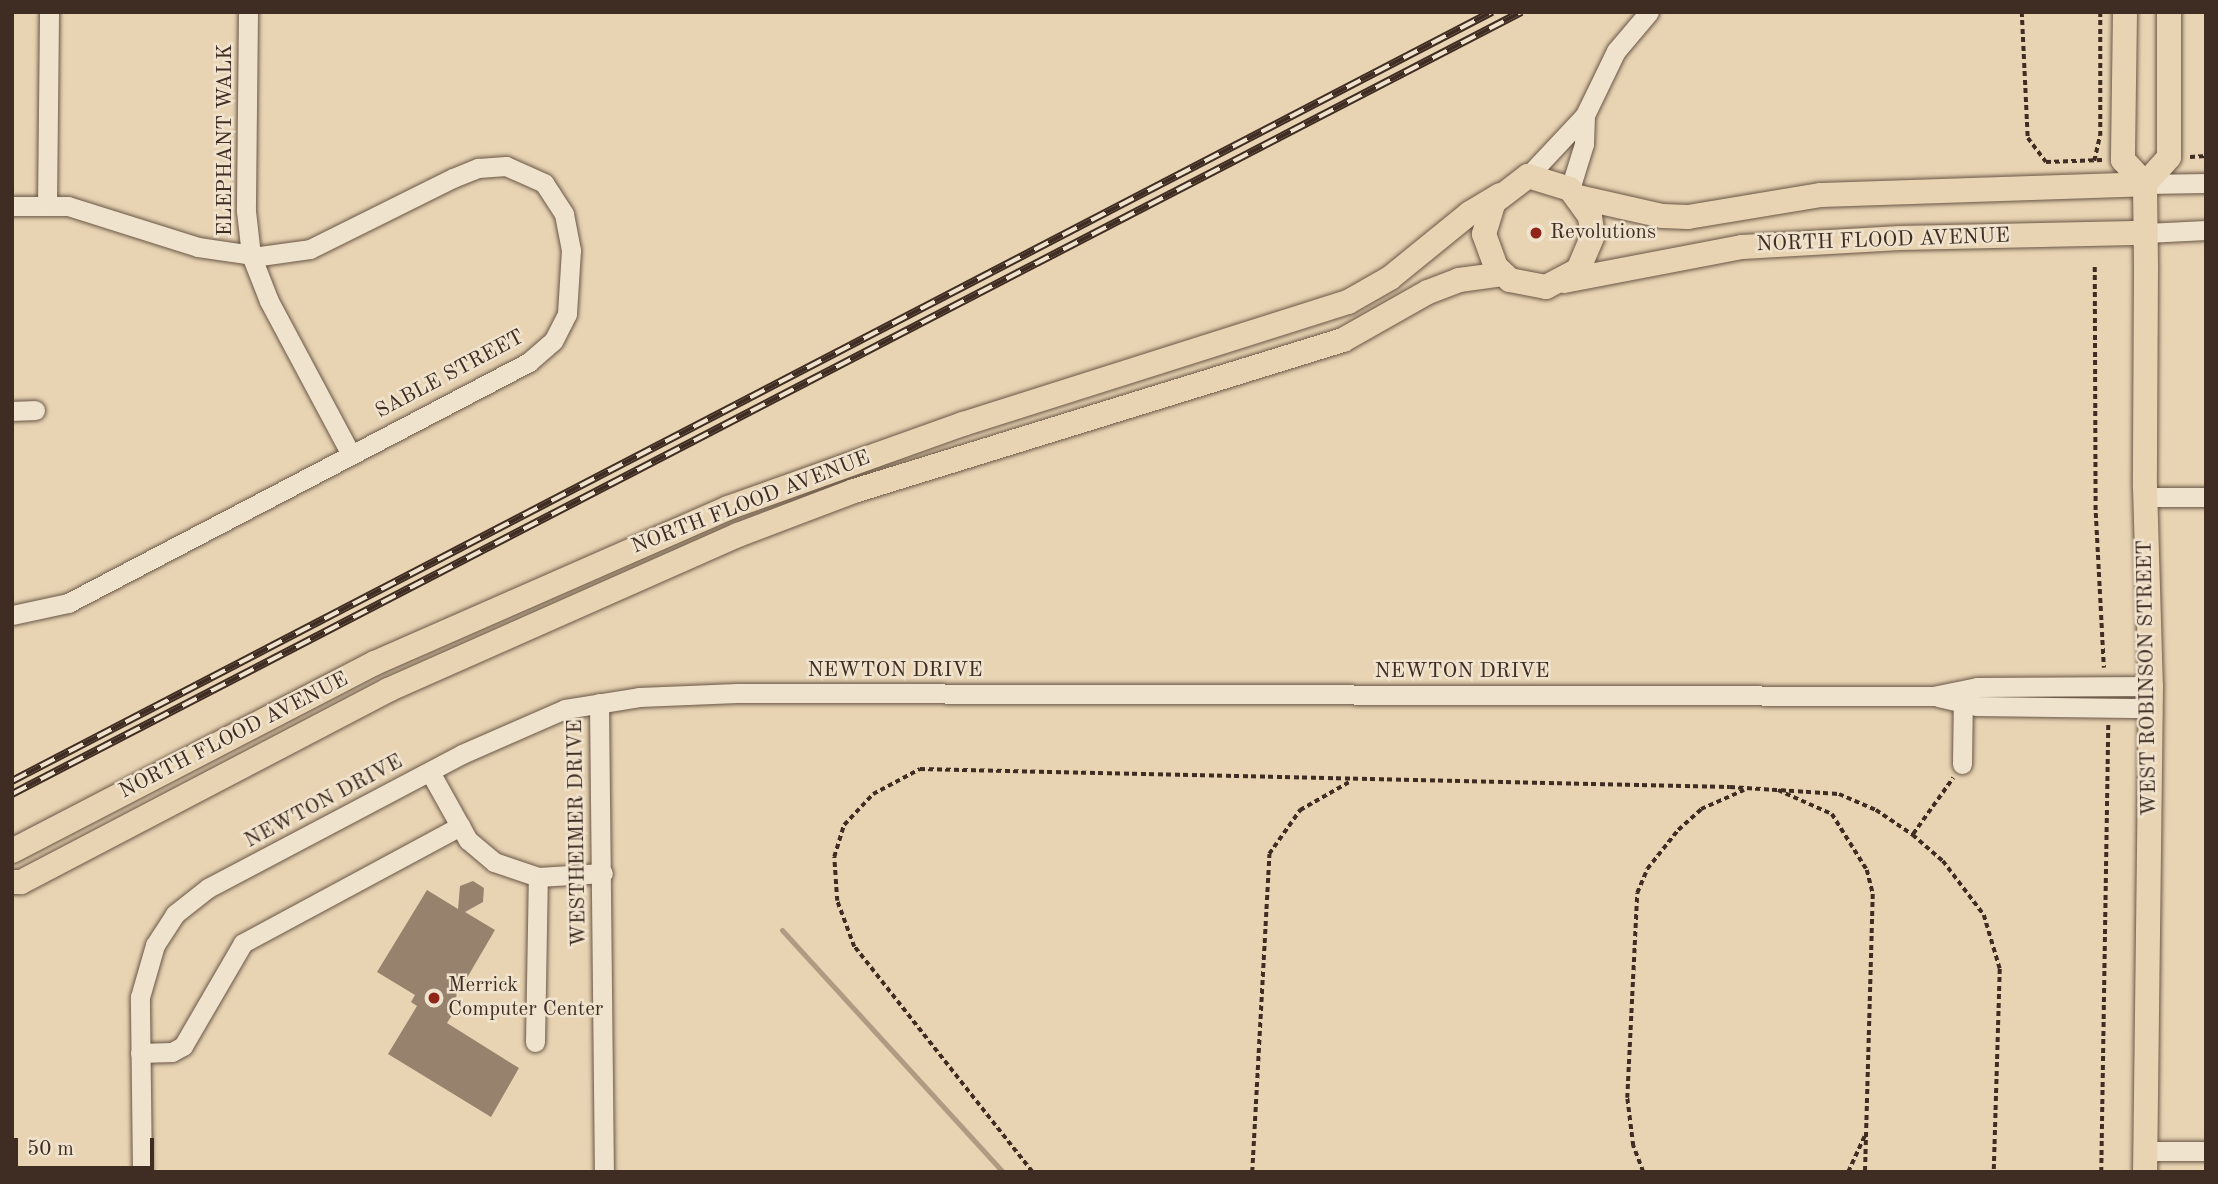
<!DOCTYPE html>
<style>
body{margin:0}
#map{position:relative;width:2218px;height:1184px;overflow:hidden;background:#e8d4b3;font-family:"Old Standard TT",serif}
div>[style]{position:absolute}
.stream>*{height:5px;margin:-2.5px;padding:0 2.5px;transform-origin:2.5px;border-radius:2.5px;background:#af9b82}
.building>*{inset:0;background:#97836d}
.path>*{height:3.5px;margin-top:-1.75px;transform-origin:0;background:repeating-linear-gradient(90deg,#3f2c22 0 5px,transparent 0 8.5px)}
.roads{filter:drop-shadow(0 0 2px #695646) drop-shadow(0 0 2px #695646)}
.minor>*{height:19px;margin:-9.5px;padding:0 9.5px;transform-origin:9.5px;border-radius:9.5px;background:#f0e3ce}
.major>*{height:24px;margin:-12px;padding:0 12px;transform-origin:12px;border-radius:12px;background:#e8d4b3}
.rail>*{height:8px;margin-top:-4px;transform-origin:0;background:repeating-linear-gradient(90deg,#f0e3ce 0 16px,#3f2c22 0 32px);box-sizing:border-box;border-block:2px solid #3f2c22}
.dots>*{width:19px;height:19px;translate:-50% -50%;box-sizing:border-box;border:4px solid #f0e3ce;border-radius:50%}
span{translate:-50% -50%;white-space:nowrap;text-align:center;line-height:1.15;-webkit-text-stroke:5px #f0e3ce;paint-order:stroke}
.street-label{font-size:21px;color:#3f2c22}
.poi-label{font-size:21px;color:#3f2c22}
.left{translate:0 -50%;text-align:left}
.frame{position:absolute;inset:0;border:14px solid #3f2c22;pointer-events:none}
.scale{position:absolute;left:14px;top:1138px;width:140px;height:32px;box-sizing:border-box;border:4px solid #3f2c22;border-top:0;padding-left:9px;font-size:21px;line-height:24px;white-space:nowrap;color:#3f2c22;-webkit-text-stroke:5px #f0e3ce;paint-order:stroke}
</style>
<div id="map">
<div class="stream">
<div style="left:782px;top:930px;width:328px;rotate:47.6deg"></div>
</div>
<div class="building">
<div style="clip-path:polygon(473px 881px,484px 888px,483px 902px,465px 912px,495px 930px,447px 1012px,452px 1015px,447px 1023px,519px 1068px,491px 1117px,388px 1054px,417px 1006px,411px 1002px,415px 995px,377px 972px,427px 890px,458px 909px,460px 886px)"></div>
</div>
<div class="path">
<div style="left:2022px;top:12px;width:126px;rotate:87.3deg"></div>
<div style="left:2028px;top:138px;width:30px;rotate:53deg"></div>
<div style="left:2046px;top:162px;width:56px;rotate:-2deg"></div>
<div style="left:2190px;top:157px;width:16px;rotate:-4deg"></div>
<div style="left:2094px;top:161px;width:26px;rotate:-77deg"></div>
<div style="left:2100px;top:136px;width:124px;rotate:-90deg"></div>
<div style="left:2095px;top:267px;width:246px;rotate:89.8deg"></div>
<div style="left:2096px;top:513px;width:155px;rotate:87deg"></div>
<div style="left:1778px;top:790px;width:59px;rotate:24deg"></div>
<div style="left:1832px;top:814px;width:66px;rotate:58deg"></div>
<div style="left:1867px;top:870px;width:25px;rotate:76deg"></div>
<div style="left:1873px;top:894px;width:278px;rotate:91.6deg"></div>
<div style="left:1913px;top:834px;width:69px;rotate:-54.5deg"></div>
<div style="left:1032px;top:1172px;width:287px;rotate:-128.3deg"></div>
<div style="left:854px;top:947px;width:49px;rotate:-110.3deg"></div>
<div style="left:837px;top:901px;width:44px;rotate:-93.9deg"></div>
<div style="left:834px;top:857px;width:34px;rotate:-73deg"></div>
<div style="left:844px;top:825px;width:42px;rotate:-46.9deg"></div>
<div style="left:873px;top:794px;width:53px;rotate:-28deg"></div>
<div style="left:920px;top:769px;width:810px;rotate:1.27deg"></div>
<div style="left:1730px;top:787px;width:109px;rotate:3.7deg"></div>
<div style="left:1839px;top:794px;width:40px;rotate:23.4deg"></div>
<div style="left:1876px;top:810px;width:45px;rotate:34deg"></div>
<div style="left:1913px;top:835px;width:40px;rotate:41deg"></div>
<div style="left:1943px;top:861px;width:68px;rotate:52.8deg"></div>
<div style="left:1984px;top:915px;width:56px;rotate:73.5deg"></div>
<div style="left:2000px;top:969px;width:203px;rotate:91.7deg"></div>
<div style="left:1252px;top:1172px;width:318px;rotate:-86.9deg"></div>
<div style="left:1269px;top:854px;width:54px;rotate:-54.8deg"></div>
<div style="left:1300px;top:810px;width:59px;rotate:-29.6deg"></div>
<div style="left:1643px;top:1172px;width:28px;rotate:-111deg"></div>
<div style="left:1633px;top:1146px;width:48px;rotate:-97.1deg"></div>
<div style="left:1627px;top:1098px;width:205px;rotate:-87.2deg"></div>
<div style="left:1637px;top:893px;width:26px;rotate:-67deg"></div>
<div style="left:1647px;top:869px;width:50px;rotate:-51.5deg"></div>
<div style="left:1678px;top:830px;width:31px;rotate:-42deg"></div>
<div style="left:1701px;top:809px;width:47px;rotate:-23.8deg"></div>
<div style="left:1848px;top:1172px;width:41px;rotate:-65.3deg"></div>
<div style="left:2101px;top:1172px;width:448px;rotate:-89.1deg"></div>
</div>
<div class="roads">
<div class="minor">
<div style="left:248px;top:12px;width:199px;rotate:90.6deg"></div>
<div style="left:246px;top:211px;width:44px;rotate:83.5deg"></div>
<div style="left:251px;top:255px;width:49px;rotate:68.6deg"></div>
<div style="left:269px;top:301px;width:172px;rotate:61.9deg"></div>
<div style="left:1585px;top:115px;width:71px;rotate:-64.2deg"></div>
<div style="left:1616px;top:51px;width:51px;rotate:-49.8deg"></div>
<div style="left:1528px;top:176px;width:83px;rotate:-46.9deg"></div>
<div style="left:1585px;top:115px;width:29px;rotate:92deg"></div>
<div style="left:1584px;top:144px;width:47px;rotate:107.3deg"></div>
<div style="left:2145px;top:184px;width:61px;rotate:-0.9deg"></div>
<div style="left:12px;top:206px;width:56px"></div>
<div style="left:68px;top:206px;width:136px;rotate:17.5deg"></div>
<div style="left:198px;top:247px;width:63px;rotate:8.3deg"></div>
<div style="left:260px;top:256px;width:50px;rotate:-8deg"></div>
<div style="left:310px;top:249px;width:160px;rotate:-26.4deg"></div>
<div style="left:453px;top:178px;width:27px;rotate:-22deg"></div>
<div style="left:478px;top:168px;width:28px;rotate:-4deg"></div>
<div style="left:506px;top:166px;width:42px;rotate:24.1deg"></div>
<div style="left:544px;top:183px;width:37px;rotate:57deg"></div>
<div style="left:564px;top:214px;width:37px;rotate:79deg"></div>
<div style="left:571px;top:250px;width:64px;rotate:93.6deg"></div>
<div style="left:567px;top:314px;width:30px;rotate:117deg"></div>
<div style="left:553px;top:341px;width:32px;rotate:139deg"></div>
<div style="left:529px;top:362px;width:520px;rotate:152.4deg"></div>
<div style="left:68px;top:603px;width:57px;rotate:167.9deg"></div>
<div style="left:47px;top:206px;width:194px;rotate:-89.4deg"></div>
<div style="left:2146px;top:233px;width:60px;rotate:-2.9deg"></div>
<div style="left:12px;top:411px;width:23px;rotate:-2deg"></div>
<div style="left:2145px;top:497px;width:61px"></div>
<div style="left:1938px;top:697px;width:39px;rotate:13deg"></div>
<div style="left:1976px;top:706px;width:175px;rotate:0.7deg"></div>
<div style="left:599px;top:703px;width:469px;rotate:89.4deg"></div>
<div style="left:1962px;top:764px;width:73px;rotate:-89.2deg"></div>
<div style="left:430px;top:772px;width:78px;rotate:60.8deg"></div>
<div style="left:468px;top:840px;width:34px;rotate:40deg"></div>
<div style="left:494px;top:862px;width:46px;rotate:18.8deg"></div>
<div style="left:538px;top:877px;width:65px;rotate:-3.5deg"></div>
<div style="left:535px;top:1042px;width:165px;rotate:-89deg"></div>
<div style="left:140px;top:1053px;width:32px;rotate:-2deg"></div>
<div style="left:172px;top:1052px;width:13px;rotate:-29deg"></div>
<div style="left:183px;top:1046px;width:119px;rotate:-59.8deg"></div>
<div style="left:243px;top:943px;width:247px;rotate:-28.3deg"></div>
<div style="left:2145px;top:1151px;width:61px"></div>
<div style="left:142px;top:1172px;width:175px;rotate:-90.7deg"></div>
<div style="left:140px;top:997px;width:54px;rotate:-73.9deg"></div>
<div style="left:155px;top:945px;width:37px;rotate:-57deg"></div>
<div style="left:175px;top:914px;width:42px;rotate:-38.2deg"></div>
<div style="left:208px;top:888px;width:287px;rotate:-27.8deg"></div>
<div style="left:462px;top:754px;width:112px;rotate:-23.6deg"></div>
<div style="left:565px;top:709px;width:75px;rotate:-9.2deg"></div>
<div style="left:639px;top:697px;width:98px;rotate:-2.3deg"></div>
<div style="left:737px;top:693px;width:1196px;rotate:0.14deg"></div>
<div style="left:1933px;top:696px;width:45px;rotate:-11.6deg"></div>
<div style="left:1977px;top:687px;width:174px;rotate:-0.3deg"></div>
</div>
<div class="major">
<div style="left:2125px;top:12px;width:148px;rotate:90.8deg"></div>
<div style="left:2123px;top:160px;width:33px;rotate:47deg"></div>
<div style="left:2145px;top:184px;width:84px;rotate:89.3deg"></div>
<div style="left:2146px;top:268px;width:219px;rotate:90.3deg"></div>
<div style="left:2145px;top:487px;width:199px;rotate:88.3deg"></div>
<div style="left:2151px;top:686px;width:486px;rotate:90.7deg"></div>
<div style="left:1528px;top:176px;width:44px;rotate:17.2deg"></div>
<div style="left:1570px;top:189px;width:34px;rotate:54deg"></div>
<div style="left:1590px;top:217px;width:18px;rotate:81deg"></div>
<div style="left:1593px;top:235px;width:38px;rotate:113deg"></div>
<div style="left:1578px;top:270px;width:36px;rotate:152deg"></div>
<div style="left:1546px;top:287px;width:37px;rotate:-169deg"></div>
<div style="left:1510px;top:280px;width:19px;rotate:-137deg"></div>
<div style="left:1496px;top:267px;width:35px;rotate:-110deg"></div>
<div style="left:1484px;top:234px;width:34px;rotate:-73deg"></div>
<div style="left:1494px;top:202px;width:43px;rotate:-37.4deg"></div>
<div style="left:2145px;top:184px;width:36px;rotate:-48deg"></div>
<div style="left:2169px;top:157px;width:145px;rotate:-90deg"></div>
<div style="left:1578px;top:197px;width:86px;rotate:12.7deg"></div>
<div style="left:1662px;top:216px;width:26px;rotate:2deg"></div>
<div style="left:1688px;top:217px;width:135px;rotate:-9.4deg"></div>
<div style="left:1821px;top:195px;width:324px;rotate:-1.9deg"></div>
<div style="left:1564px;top:281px;width:181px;rotate:-10.8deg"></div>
<div style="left:1742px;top:247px;width:158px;rotate:-3.3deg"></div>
<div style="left:1900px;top:238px;width:246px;rotate:-1.2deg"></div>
<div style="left:12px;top:851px;width:409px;rotate:-27.4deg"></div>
<div style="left:375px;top:663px;width:386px;rotate:-23.7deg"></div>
<div style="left:728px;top:508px;width:250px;rotate:-19.7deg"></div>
<div style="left:963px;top:424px;width:404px;rotate:-17.6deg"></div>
<div style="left:1348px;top:302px;width:48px;rotate:-29.7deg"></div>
<div style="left:1390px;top:278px;width:103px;rotate:-39.1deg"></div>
<div style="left:1470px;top:213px;width:35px;rotate:-31deg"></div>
<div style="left:12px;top:882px;width:9px"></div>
<div style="left:21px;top:882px;width:414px;rotate:-27.6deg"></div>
<div style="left:388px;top:690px;width:383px;rotate:-23.9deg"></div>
<div style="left:738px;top:535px;width:124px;rotate:-20.8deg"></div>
<div style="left:854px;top:491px;width:512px;rotate:-17.16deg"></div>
<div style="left:1343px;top:340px;width:98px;rotate:-29.5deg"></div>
<div style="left:1428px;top:292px;width:33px;rotate:-21deg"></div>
<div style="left:1459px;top:280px;width:44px;rotate:-7.8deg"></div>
</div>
</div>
<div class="rail">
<div style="left:12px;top:781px;width:1668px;rotate:-27.46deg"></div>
<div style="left:12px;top:794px;width:1700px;rotate:-27.39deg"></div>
</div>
<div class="dots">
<div style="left:1536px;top:233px;background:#8f2418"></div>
<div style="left:434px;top:998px;background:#8f2418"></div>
</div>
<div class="street-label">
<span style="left:226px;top:140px;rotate:-90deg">ELEPHANT WALK</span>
<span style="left:1883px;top:241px;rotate:-2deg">NORTH FLOOD AVENUE</span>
<span style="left:450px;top:375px;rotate:-28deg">SABLE STREET</span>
<span style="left:751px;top:503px;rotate:-21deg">NORTH FLOOD AVENUE</span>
<span style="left:895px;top:671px">NEWTON DRIVE</span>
<span style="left:1462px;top:672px">NEWTON DRIVE</span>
<span style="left:2148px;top:678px;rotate:-91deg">WEST ROBINSON STREET</span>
<span style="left:234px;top:736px;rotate:-27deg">NORTH FLOOD AVENUE</span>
<span style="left:324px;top:802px;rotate:-28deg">NEWTON DRIVE</span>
<span style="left:578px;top:833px;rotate:-91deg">WESTHEIMER DRIVE</span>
</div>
<div class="poi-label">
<span class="left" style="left:1550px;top:233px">Revolutions</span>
<span class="left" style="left:448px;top:998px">Merrick<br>Computer Center</span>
</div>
<div class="frame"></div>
<div class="scale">50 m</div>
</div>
